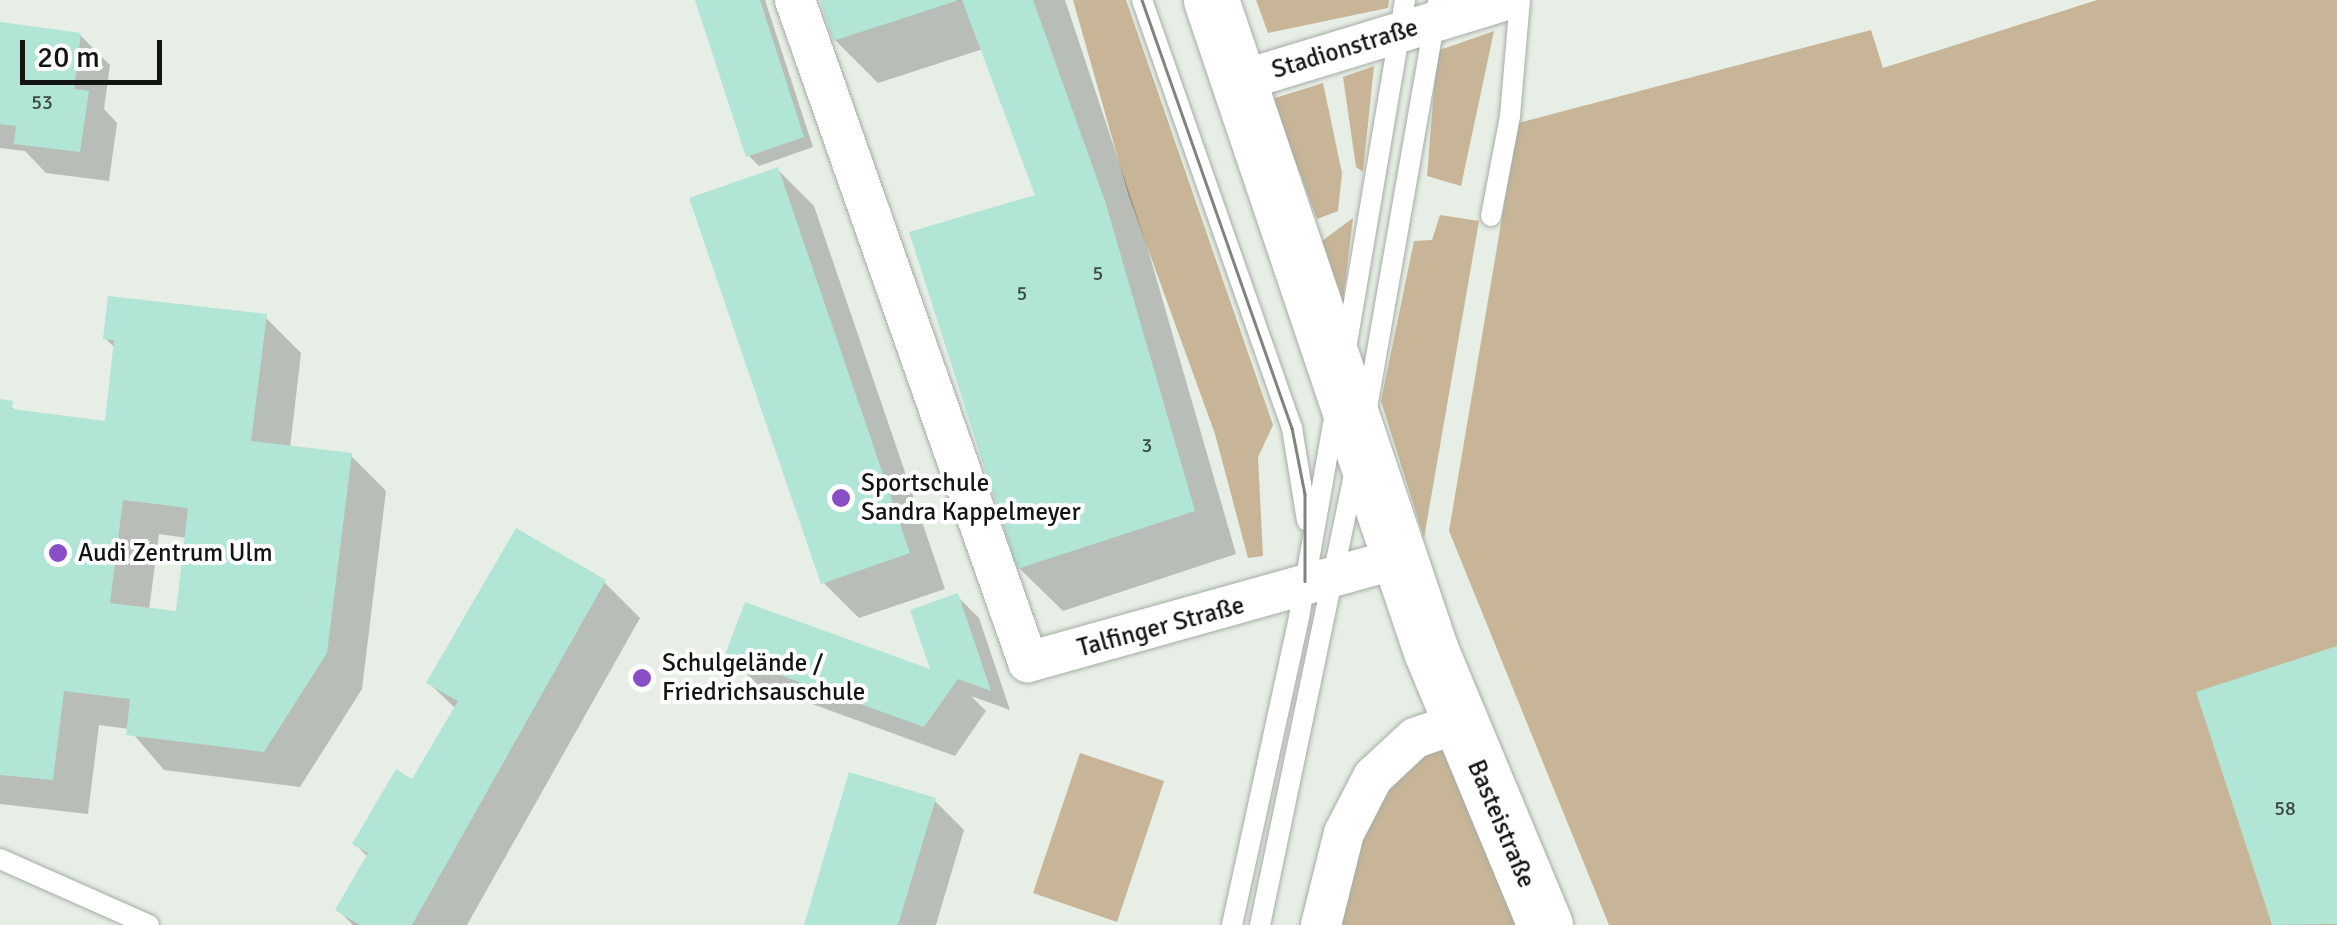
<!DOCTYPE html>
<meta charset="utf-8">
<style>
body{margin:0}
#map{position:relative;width:2337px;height:925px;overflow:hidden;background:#e6eee5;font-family:Signika,sans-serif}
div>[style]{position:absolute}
.green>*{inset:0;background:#c8b597}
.shadow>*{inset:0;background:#0003}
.building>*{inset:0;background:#b1e5d5}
.roads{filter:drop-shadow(0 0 2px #a6ada5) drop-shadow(0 0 2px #a6ada5)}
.lane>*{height:20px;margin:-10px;padding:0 10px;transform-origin:10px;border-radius:10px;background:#fff}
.street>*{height:40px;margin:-20px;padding:0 20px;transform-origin:20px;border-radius:20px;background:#fff}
.secondary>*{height:55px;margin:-27.5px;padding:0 27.5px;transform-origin:27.5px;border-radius:27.5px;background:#fff}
.tram>*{height:2.5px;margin:-1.25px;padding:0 1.25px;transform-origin:1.25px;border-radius:1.25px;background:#7f847e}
.dots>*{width:28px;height:28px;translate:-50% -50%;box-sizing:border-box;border:5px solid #fff;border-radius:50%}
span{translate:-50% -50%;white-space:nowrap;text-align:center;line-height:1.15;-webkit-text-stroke:8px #fff;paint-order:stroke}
.number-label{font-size:20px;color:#3a4943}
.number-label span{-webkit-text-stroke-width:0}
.street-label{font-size:25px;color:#121512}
.poi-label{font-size:25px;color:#121512}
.left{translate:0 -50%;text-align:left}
.scale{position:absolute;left:20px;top:40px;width:142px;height:45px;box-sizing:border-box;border:5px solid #121512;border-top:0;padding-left:12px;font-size:30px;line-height:35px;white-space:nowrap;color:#121512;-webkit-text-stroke:8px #fff;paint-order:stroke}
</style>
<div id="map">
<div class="green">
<div style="clip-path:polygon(1073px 0,1126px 0,1273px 425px,1258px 457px,1263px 556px,1248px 558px,1215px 434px,1128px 194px)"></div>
<div style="clip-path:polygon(1256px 0,1389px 0,1388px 8px,1268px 33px)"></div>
<div style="clip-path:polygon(2097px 0,2337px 0,2337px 925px,1609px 925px,1449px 531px,1518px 123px,1871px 30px,1883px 68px)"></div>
<div style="clip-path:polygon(1494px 31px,1461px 186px,1427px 176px,1437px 51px)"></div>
<div style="clip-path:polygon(1374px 66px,1363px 172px,1356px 167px,1343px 77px)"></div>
<div style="clip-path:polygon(1323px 83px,1342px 173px,1338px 211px,1317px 219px,1272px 99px)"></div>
<div style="clip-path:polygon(1440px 215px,1479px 221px,1424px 538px,1381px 401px,1414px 241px,1432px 240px)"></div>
<div style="clip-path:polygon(1353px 218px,1343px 301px,1322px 241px)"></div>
<div style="clip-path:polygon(1458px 723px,1545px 925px,1321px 925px,1344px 833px)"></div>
<div style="clip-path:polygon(1080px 753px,1164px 781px,1117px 922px,1033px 893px)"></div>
</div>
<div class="shadow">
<div style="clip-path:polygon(697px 0,765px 0,813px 147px,759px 166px,748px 155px)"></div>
<div style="clip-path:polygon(822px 0,1065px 0,1147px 246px,1236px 554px,1063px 611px,1019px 568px,1038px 197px,983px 49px,878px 83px,835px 40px)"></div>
<div style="clip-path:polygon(0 24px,80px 35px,110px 65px,104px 109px,117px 123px,109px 181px,46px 173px,25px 151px,0 148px)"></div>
<div style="clip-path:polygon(778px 170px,814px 206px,945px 589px,859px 618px,823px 582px)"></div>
<div style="clip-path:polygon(evenodd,265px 317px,301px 353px,290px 448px,350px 455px,386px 491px,362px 689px,300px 787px,164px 770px,129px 729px,99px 725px,88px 814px,0 804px,0 402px,22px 413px,107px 424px,116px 349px,105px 338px,265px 317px,159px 534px,187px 538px,178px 613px,149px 610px,159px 534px)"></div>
<div style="clip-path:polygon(604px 582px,640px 618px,467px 925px,353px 925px,338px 910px,368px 857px,355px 844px,413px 782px,456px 709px,429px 683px)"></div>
<div style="clip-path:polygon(957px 596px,979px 618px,1010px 710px,971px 696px,986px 711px,955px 756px,757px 684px,728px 655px,934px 673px)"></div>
<div style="clip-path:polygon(935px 801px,964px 830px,936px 925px,806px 925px)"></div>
</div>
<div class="building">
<div style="clip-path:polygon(695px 0,760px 0,804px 137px,746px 157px)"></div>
<div style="clip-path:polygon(820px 0,956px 0,956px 1px,833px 41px)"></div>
<div style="clip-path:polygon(962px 0,1033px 0,1105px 201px,1195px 511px,1017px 569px,909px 232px,1035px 195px)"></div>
<div style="clip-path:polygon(0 22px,81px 33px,74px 89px,89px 91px,80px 152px,14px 144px,16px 126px,0 124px)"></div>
<div style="clip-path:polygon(778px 167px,910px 553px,821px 584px,689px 198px)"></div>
<div style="clip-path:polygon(evenodd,108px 296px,267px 314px,251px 441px,352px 453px,327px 653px,264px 752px,126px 735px,130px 699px,64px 691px,53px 780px,0 775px,0 399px,13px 401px,12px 409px,105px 421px,114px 340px,103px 339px,108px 296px,123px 500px,188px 508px,176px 611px,110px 603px,123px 500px)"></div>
<div style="clip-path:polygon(516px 528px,606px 580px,412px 925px,360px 925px,335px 910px,368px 853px,352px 844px,396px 769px,412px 779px,458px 701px,426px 683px)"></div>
<div style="clip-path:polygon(958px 593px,991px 691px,958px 679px,924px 727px,725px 655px,745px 602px,930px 669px,910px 610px)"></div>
<div style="clip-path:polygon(2337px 646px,2337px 924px,2272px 925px,2196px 692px)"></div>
<div style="clip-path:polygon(849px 772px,936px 798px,898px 925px,804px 925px)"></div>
</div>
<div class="roads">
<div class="lane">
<div style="left:1142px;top:0;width:454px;rotate:70.7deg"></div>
<div style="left:1292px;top:428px;width:94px;rotate:80.8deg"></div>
<div style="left:1491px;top:216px;width:102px;rotate:-79.2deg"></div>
<div style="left:1510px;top:116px;width:116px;rotate:-85.1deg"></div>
<div style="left:1346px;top:349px;width:354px;rotate:-80.4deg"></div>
<div style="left:1366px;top:414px;width:420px;rotate:-80.1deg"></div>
<div style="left:0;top:859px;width:163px;rotate:23.9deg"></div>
<div style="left:1232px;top:925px;width:315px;rotate:-77.7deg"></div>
<div style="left:1299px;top:617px;width:208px;rotate:-80deg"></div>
<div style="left:1260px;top:925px;width:463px;rotate:-78.2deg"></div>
</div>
<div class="street">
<div style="left:795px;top:0;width:702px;rotate:70.61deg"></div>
<div style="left:1028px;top:662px;width:387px;rotate:-15.6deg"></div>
<div style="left:1240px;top:81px;width:279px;rotate:-16.9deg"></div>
<div style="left:1321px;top:925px;width:95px;rotate:-76deg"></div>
<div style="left:1344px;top:833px;width:63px;rotate:-62.6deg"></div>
<div style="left:1373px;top:777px;width:57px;rotate:-42.9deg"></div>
<div style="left:1415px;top:738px;width:46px;rotate:-19.2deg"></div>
</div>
<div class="secondary">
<div style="left:1211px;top:0;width:687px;rotate:71.33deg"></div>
<div style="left:1431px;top:651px;width:297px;rotate:67.4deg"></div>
</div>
</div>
<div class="tram">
<div style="left:1142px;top:0;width:454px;rotate:70.7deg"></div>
<div style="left:1292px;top:428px;width:67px;rotate:78.9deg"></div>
<div style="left:1305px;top:494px;width:87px;rotate:90deg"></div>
</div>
<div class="dots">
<div style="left:841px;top:498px;background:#8a4fc6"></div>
<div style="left:58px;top:553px;background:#8a4fc6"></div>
<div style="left:642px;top:678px;background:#8a4fc6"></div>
</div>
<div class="number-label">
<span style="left:42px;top:102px">53</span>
<span style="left:1098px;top:273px">5</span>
<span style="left:1022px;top:293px">5</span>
<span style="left:1147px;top:445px">3</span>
<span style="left:2285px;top:808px">58</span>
</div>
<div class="street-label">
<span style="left:1345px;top:49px;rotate:-17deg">Stadionstraße</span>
<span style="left:1161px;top:627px;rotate:-15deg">Talfinger Straße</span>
<span style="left:1501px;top:824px;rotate:67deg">Basteistraße</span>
</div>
<div class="poi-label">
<span class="left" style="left:861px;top:498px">Sportschule<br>Sandra Kappelmeyer</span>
<span class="left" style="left:78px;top:553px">Audi Zentrum Ulm</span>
<span class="left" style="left:662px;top:678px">Schulgelände /<br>Friedrichsauschule</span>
</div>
<div class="scale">20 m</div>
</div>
